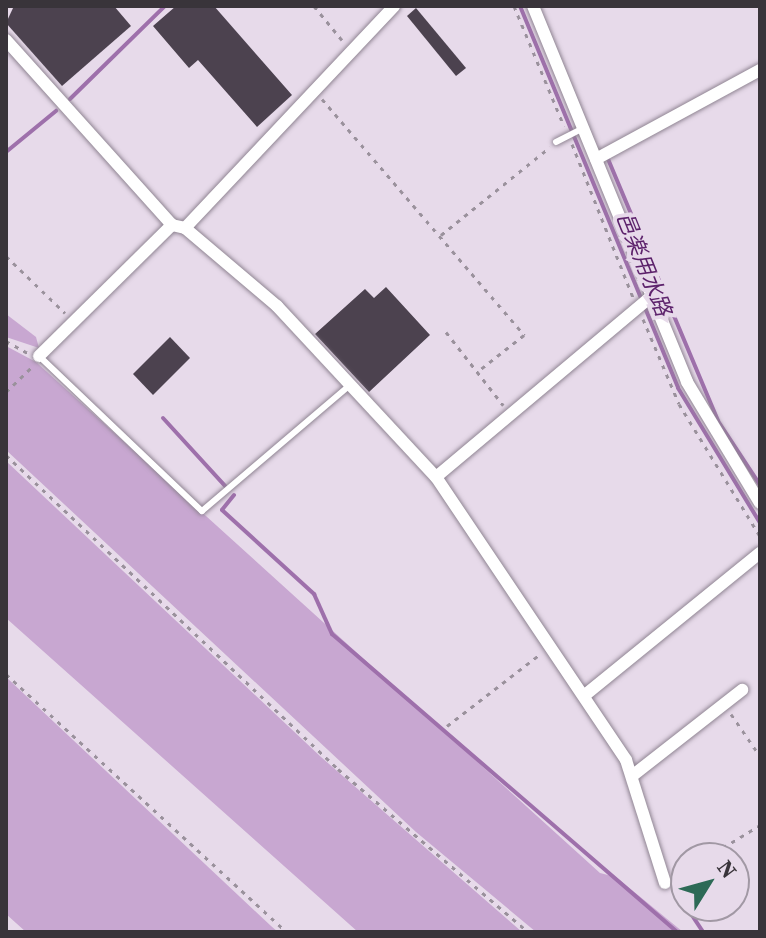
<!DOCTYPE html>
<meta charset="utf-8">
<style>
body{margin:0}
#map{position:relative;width:766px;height:938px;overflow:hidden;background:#e7daea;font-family:"Source Serif 4","Noto Sans JP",serif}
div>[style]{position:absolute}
.green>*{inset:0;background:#c8a7d1}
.stream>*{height:4px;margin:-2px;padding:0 2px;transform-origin:2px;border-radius:2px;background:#9e70ab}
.building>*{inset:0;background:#4c424f}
.path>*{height:3px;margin-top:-1.5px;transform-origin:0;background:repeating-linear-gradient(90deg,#9a919c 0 4px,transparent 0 10px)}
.roads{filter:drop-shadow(0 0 2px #908593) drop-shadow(0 0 2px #908593)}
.service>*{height:6px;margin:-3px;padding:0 3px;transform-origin:3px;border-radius:3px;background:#fff}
.minor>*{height:12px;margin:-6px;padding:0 6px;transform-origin:6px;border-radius:6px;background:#fff}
span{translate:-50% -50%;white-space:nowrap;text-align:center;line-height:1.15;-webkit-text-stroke:8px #e7daea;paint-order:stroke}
.water-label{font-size:22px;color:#5d236c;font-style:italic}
.frame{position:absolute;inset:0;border:8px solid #39343a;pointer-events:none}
.north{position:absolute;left:670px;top:842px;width:80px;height:80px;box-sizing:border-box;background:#e7daea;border:2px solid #a198a4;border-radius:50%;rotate:53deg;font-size:22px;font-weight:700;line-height:32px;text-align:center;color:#39343a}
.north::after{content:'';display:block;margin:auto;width:28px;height:36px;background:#2d6a56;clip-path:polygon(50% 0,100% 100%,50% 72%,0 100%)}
</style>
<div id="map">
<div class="green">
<div style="clip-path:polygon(6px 314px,36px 337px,39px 348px,6px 337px)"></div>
<div style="clip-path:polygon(6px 346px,36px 362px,600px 873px,616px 877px,683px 932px,536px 932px,416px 832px,6px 450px)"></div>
<div style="clip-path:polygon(6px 461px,321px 757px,522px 932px,358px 932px,6px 618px)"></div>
<div style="clip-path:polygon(6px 677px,271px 926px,278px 932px,26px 932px,6px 914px)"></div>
</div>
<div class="stream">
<div style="left:520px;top:6px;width:413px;rotate:67.5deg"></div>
<div style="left:678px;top:388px;width:158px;rotate:58.7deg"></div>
<div style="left:70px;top:99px;width:133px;rotate:-44.4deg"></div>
<div style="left:6px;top:152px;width:65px;rotate:-39.4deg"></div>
<div style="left:608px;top:159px;width:284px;rotate:67.2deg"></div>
<div style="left:718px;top:421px;width:77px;rotate:56.7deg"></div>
<div style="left:163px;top:418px;width:93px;rotate:47.6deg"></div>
<div style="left:234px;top:495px;width:19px;rotate:129deg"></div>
<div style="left:222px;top:510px;width:125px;rotate:42.4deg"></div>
<div style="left:314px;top:594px;width:44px;rotate:65.8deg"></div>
<div style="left:332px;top:634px;width:456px;rotate:40.8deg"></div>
<div style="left:676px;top:891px;width:49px;rotate:56.6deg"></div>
</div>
<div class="building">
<div style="clip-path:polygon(14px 6px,114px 6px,131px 26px,62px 86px,6px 23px)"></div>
<div style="clip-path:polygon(176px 6px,214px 6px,292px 95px,257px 127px,198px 60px,189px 68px,153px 26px)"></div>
<div style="clip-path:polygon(416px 8px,466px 68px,456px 76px,407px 16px)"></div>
<div style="clip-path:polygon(386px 287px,430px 335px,369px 392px,315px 334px,365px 289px,374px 298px)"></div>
<div style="clip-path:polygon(170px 337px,190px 358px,153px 395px,133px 374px)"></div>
</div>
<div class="path">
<div style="left:314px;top:6px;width:44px;rotate:50.5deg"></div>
<div style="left:514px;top:6px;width:130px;rotate:67.4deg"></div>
<div style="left:322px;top:99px;width:311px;rotate:49.4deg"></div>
<div style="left:524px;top:335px;width:60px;rotate:141.8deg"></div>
<div style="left:572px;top:144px;width:165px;rotate:68.3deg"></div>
<div style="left:441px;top:235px;width:140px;rotate:-38.9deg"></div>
<div style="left:6px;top:256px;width:82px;rotate:44deg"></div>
<div style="left:643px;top:319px;width:92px;rotate:67deg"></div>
<div style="left:679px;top:404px;width:155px;rotate:58.5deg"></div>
<div style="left:446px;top:332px;width:93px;rotate:52deg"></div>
<div style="left:6px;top:341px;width:25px;rotate:29deg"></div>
<div style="left:6px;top:392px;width:35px;rotate:-44deg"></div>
<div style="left:6px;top:455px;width:457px;rotate:43.4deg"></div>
<div style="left:338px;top:769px;width:250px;rotate:40.6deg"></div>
<div style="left:6px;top:674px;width:381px;rotate:42.6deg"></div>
<div style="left:731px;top:714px;width:51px;rotate:55.4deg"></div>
<div style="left:447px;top:726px;width:116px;rotate:-37.7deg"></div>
<div style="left:706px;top:858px;width:63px;rotate:-31.4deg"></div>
<div style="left:675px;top:877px;width:13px;rotate:-32deg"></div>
</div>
<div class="roads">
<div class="service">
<div style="left:556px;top:142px;width:30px;rotate:-27deg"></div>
<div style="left:39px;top:356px;width:225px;rotate:43.6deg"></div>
<div style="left:202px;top:511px;width:194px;rotate:-40.4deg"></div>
</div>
<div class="minor">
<div style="left:533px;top:6px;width:406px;rotate:67.7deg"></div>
<div style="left:687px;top:382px;width:141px;rotate:58.9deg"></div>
<div style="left:6px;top:40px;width:249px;rotate:48.1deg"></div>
<div style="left:172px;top:225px;width:13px;rotate:13deg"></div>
<div style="left:185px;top:228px;width:121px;rotate:40.3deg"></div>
<div style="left:277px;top:306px;width:233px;rotate:47.1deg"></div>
<div style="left:436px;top:477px;width:341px;rotate:56.1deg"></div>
<div style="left:626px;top:760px;width:129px;rotate:72.4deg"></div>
<div style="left:596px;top:159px;width:187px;rotate:-28.5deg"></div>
<div style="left:185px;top:228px;width:305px;rotate:-46.7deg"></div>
<div style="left:39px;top:356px;width:187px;rotate:-44.6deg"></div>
<div style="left:436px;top:477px;width:282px;rotate:-40deg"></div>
<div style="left:585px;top:695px;width:225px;rotate:-39.1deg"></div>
<div style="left:632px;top:776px;width:140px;rotate:-38deg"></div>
</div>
</div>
<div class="water-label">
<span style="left:644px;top:264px;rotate:68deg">邑楽用水路</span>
</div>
<div class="frame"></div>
<div class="north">N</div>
</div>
